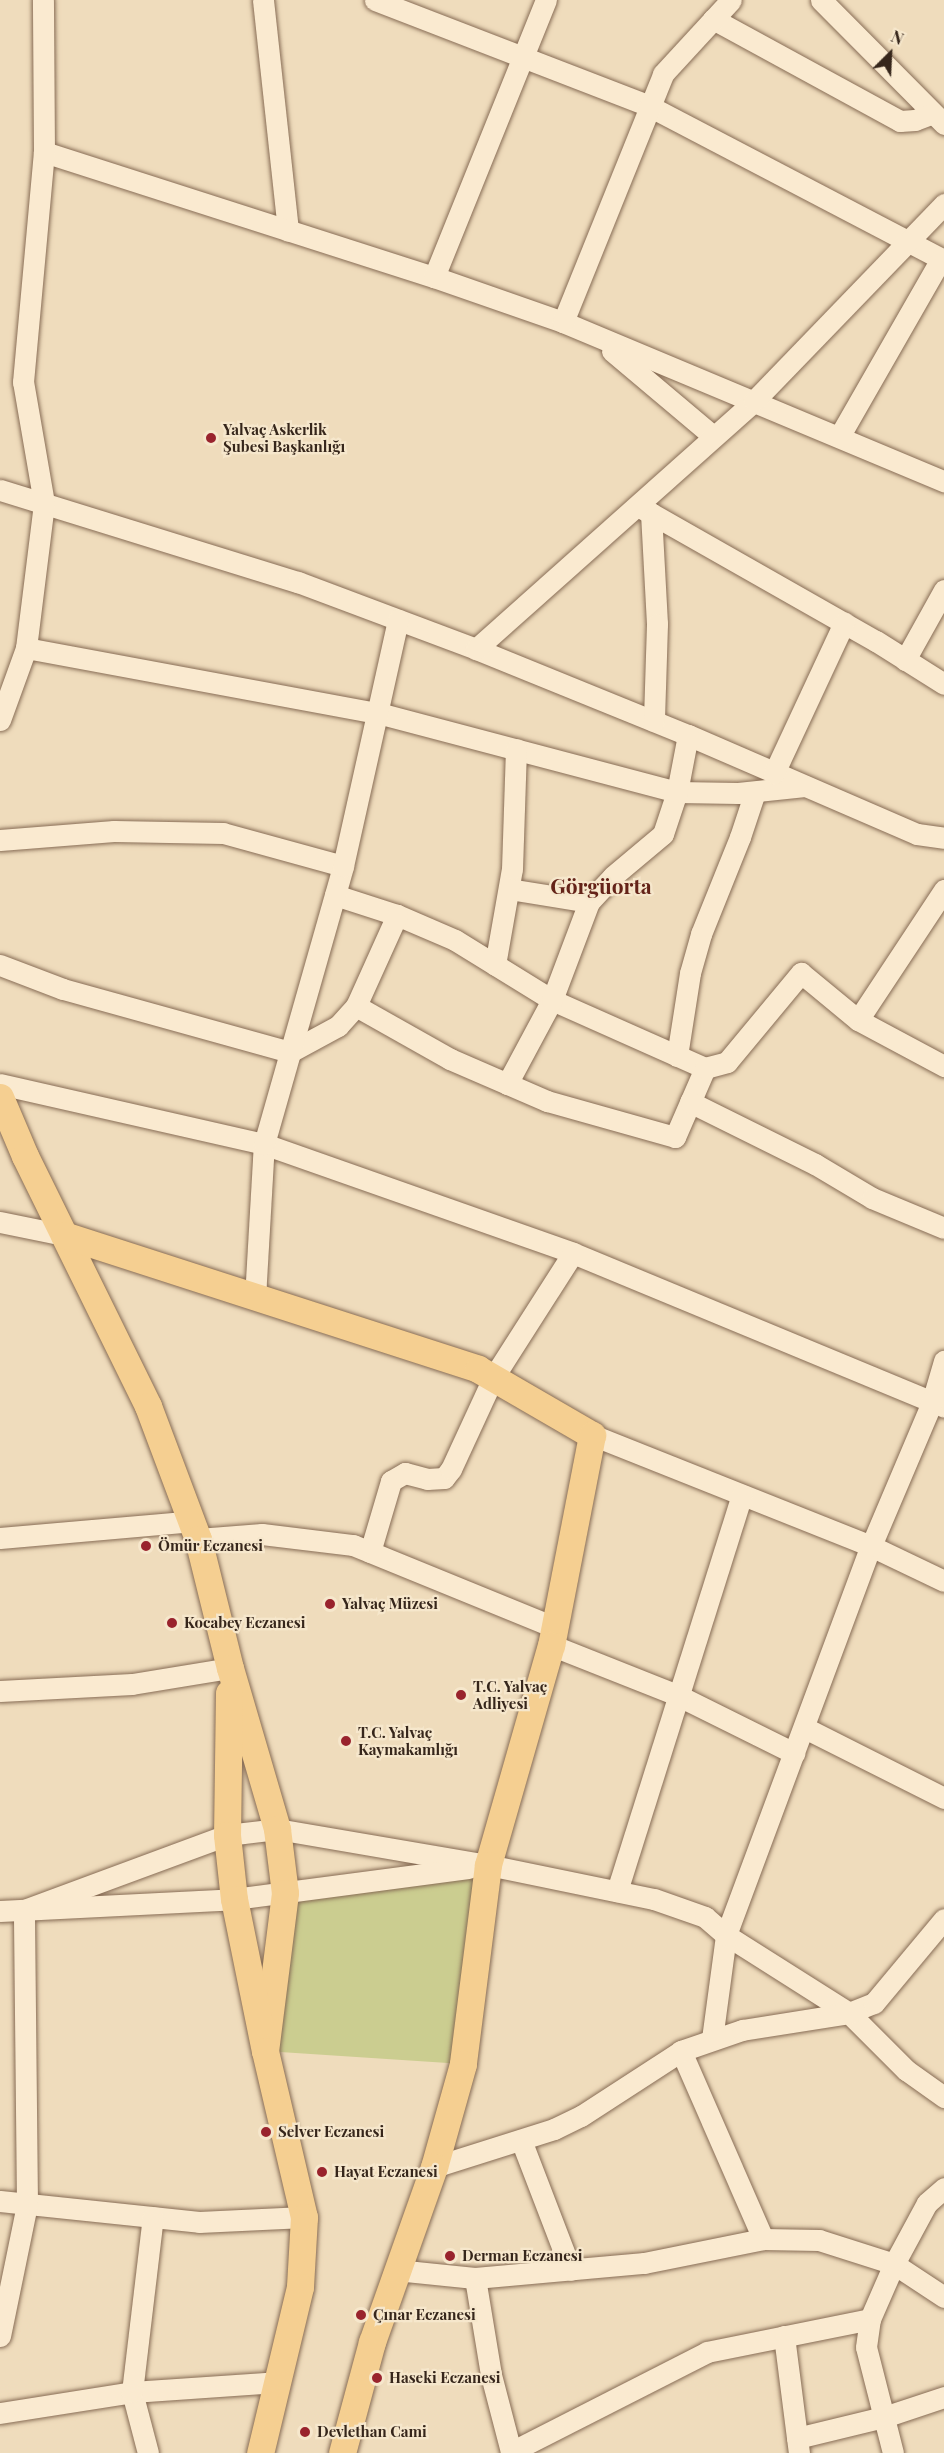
<!DOCTYPE html>
<meta charset="utf-8">
<style>
body{margin:0}
#map{position:relative;width:944px;height:2453px;overflow:hidden;background:#efdcbc;font-family:"Playfair Display",serif}
div>[style]{position:absolute}
.green>*{inset:0;background:#cbcd90}
.roads{filter:drop-shadow(0 0 2px #876c55) drop-shadow(0 0 2px #876c55)}
.minor>*{height:21px;margin:-10.5px;padding:0 10.5px;transform-origin:10.5px;border-radius:10.5px;background:#faead0}
.major>*{height:27px;margin:-13.5px;padding:0 13.5px;transform-origin:13.5px;border-radius:13.5px;background:#f5cf91}
.dots>*{width:16px;height:16px;translate:-50% -50%;box-sizing:border-box;border:3px solid #f6e7cc;border-radius:50%}
span{translate:-50% -50%;white-space:nowrap;text-align:center;line-height:1.15;-webkit-text-stroke:4.5px #f6e7cc;paint-order:stroke}
.poi-label{font-size:15px;color:#36261b;font-weight:700}
.left{translate:0 -50%;text-align:left}
.district-label{font-size:21px;color:#642318;font-weight:700}
.north{position:absolute;left:860px;top:24px;width:60px;height:60px;-webkit-text-stroke:4px #f6e7cc;paint-order:stroke;rotate:24deg;font-size:16px;font-weight:700;line-height:24px;text-align:center;color:#36261b}
.north::after{content:'';display:block;margin:auto;width:21px;height:27px;background:#36261b;clip-path:polygon(50% 0,100% 100%,50% 72%,0 100%)}
</style>
<div id="map">
<div class="green">
<div style="clip-path:polygon(488px 1865px,463px 2064px,265px 2051px,285px 1893px)"></div>
</div>
<div class="roads">
<div class="minor">
<div style="left:263px;top:0;width:232px;rotate:83.8deg"></div>
<div style="left:375px;top:0;width:294px;rotate:21.1deg"></div>
<div style="left:649px;top:106px;width:333px;rotate:27.6deg"></div>
<div style="left:821px;top:0;width:175px;rotate:45.2deg"></div>
<div style="left:713px;top:19px;width:213px;rotate:28.6deg"></div>
<div style="left:900px;top:121px;width:15px;rotate:-4deg"></div>
<div style="left:915px;top:120px;width:19px;rotate:-21deg"></div>
<div style="left:44px;top:152px;width:410px;rotate:17.8deg"></div>
<div style="left:434px;top:277px;width:137px;rotate:19.2deg"></div>
<div style="left:563px;top:322px;width:413px;rotate:22.7deg"></div>
<div style="left:434px;top:277px;width:299px;rotate:-68deg"></div>
<div style="left:563px;top:322px;width:267px;rotate:-68deg"></div>
<div style="left:663px;top:74px;width:100px;rotate:-47.4deg"></div>
<div style="left:612px;top:351px;width:132px;rotate:40.1deg"></div>
<div style="left:839px;top:437px;width:205px;rotate:-60.2deg"></div>
<div style="left:0;top:490px;width:312px;rotate:17.2deg"></div>
<div style="left:298px;top:582px;width:190px;rotate:20.6deg"></div>
<div style="left:476px;top:649px;width:229px;rotate:22.1deg"></div>
<div style="left:688px;top:735px;width:249px;rotate:23.4deg"></div>
<div style="left:917px;top:834px;width:27px;rotate:8deg"></div>
<div style="left:638px;top:506px;width:274px;rotate:29.6deg"></div>
<div style="left:876px;top:641px;width:80px;rotate:32.3deg"></div>
<div style="left:651px;top:513px;width:111px;rotate:86.9deg"></div>
<div style="left:657px;top:624px;width:97px;rotate:91.8deg"></div>
<div style="left:26px;top:648px;width:358px;rotate:10.5deg"></div>
<div style="left:378px;top:713px;width:309px;rotate:14.8deg"></div>
<div style="left:677px;top:792px;width:61px;rotate:0.9deg"></div>
<div style="left:738px;top:793px;width:67px;rotate:-6deg"></div>
<div style="left:476px;top:649px;width:373px;rotate:-41.7deg"></div>
<div style="left:754px;top:401px;width:274px;rotate:-46deg"></div>
<div style="left:905px;top:660px;width:80px;rotate:-60.9deg"></div>
<div style="left:0;top:720px;width:77px;rotate:-70.1deg"></div>
<div style="left:26px;top:648px;width:146px;rotate:-82.9deg"></div>
<div style="left:44px;top:503px;width:123px;rotate:-99.8deg"></div>
<div style="left:23px;top:382px;width:231px;rotate:-84.8deg"></div>
<div style="left:44px;top:152px;width:152px;rotate:-90.4deg"></div>
<div style="left:774px;top:773px;width:166px;rotate:-65deg"></div>
<div style="left:0;top:840px;width:114px;rotate:-4.5deg"></div>
<div style="left:114px;top:831px;width:109px;rotate:1.1deg"></div>
<div style="left:223px;top:833px;width:124px;rotate:15.4deg"></div>
<div style="left:509px;top:889px;width:81px;rotate:9.2deg"></div>
<div style="left:335px;top:895px;width:65px;rotate:17.9deg"></div>
<div style="left:397px;top:915px;width:63px;rotate:23.3deg"></div>
<div style="left:455px;top:940px;width:114px;rotate:31.7deg"></div>
<div style="left:552px;top:1000px;width:167px;rotate:24deg"></div>
<div style="left:0;top:965px;width:67px;rotate:20.9deg"></div>
<div style="left:63px;top:989px;width:236px;rotate:15.5deg"></div>
<div style="left:290px;top:1052px;width:55px;rotate:-28.4deg"></div>
<div style="left:338px;top:1026px;width:27px;rotate:-48deg"></div>
<div style="left:356px;top:1006px;width:100px;rotate:-65.7deg"></div>
<div style="left:495px;top:965px;width:97px;rotate:-80deg"></div>
<div style="left:512px;top:869px;width:120px;rotate:-88.1deg"></div>
<div style="left:356px;top:1006px;width:108px;rotate:29.4deg"></div>
<div style="left:450px;top:1059px;width:106px;rotate:23.4deg"></div>
<div style="left:547px;top:1101px;width:133px;rotate:15.7deg"></div>
<div style="left:675px;top:1137px;width:75px;rotate:-66.5deg"></div>
<div style="left:705px;top:1068px;width:23px;rotate:-15deg"></div>
<div style="left:727px;top:1062px;width:116px;rotate:-50.3deg"></div>
<div style="left:801px;top:973px;width:74px;rotate:39.5deg"></div>
<div style="left:858px;top:1020px;width:98px;rotate:28.1deg"></div>
<div style="left:858px;top:1020px;width:156px;rotate:-56.5deg"></div>
<div style="left:677px;top:1056px;width:84px;rotate:-81.1deg"></div>
<div style="left:690px;top:973px;width:41px;rotate:-74.2deg"></div>
<div style="left:701px;top:934px;width:105px;rotate:-68.1deg"></div>
<div style="left:740px;top:837px;width:47px;rotate:-71.6deg"></div>
<div style="left:0;top:1084px;width:271px;rotate:12.8deg"></div>
<div style="left:264px;top:1144px;width:328px;rotate:19.4deg"></div>
<div style="left:573px;top:1253px;width:402px;rotate:22.5deg"></div>
<div style="left:507px;top:1084px;width:95px;rotate:-61.8deg"></div>
<div style="left:552px;top:1000px;width:105px;rotate:-69.3deg"></div>
<div style="left:589px;top:902px;width:35px;rotate:-47deg"></div>
<div style="left:613px;top:876px;width:65px;rotate:-40deg"></div>
<div style="left:663px;top:834px;width:44px;rotate:-71.6deg"></div>
<div style="left:677px;top:792px;width:58px;rotate:-79.1deg"></div>
<div style="left:690px;top:1102px;width:140px;rotate:26.4deg"></div>
<div style="left:815px;top:1164px;width:66px;rotate:30.8deg"></div>
<div style="left:872px;top:1198px;width:78px;rotate:22.6deg"></div>
<div style="left:0;top:1222px;width:65px;rotate:11.5deg"></div>
<div style="left:255px;top:1298px;width:154px;rotate:-86.7deg"></div>
<div style="left:264px;top:1144px;width:289px;rotate:-74.1deg"></div>
<div style="left:343px;top:866px;width:252px;rotate:-77.4deg"></div>
<div style="left:592px;top:1435px;width:300px;rotate:21.7deg"></div>
<div style="left:871px;top:1546px;width:81px;rotate:25.6deg"></div>
<div style="left:0;top:1538px;width:194px;rotate:-5deg"></div>
<div style="left:198px;top:1539px;width:64px;rotate:-4.5deg"></div>
<div style="left:262px;top:1534px;width:92px;rotate:6.9deg"></div>
<div style="left:353px;top:1545px;width:217px;rotate:22.2deg"></div>
<div style="left:370px;top:1552px;width:74px;rotate:-73.5deg"></div>
<div style="left:391px;top:1481px;width:16px;rotate:-30deg"></div>
<div style="left:405px;top:1473px;width:23px;rotate:15deg"></div>
<div style="left:427px;top:1479px;width:17px;rotate:-3deg"></div>
<div style="left:444px;top:1478px;width:11px;rotate:-52deg"></div>
<div style="left:451px;top:1469px;width:100px;rotate:-65.2deg"></div>
<div style="left:493px;top:1378px;width:148px;rotate:-57.4deg"></div>
<div style="left:551px;top:1645px;width:136px;rotate:21.6deg"></div>
<div style="left:677px;top:1695px;width:131px;rotate:26.4deg"></div>
<div style="left:0;top:1691px;width:132px;rotate:-3deg"></div>
<div style="left:132px;top:1684px;width:99px;rotate:-9.3deg"></div>
<div style="left:805px;top:1728px;width:156px;rotate:26.7deg"></div>
<div style="left:617px;top:1891px;width:415px;rotate:-72.5deg"></div>
<div style="left:24px;top:1910px;width:216px;rotate:-20.3deg"></div>
<div style="left:227px;top:1835px;width:50px;rotate:-6.8deg"></div>
<div style="left:277px;top:1829px;width:214px;rotate:9.7deg"></div>
<div style="left:488px;top:1865px;width:169px;rotate:11.6deg"></div>
<div style="left:654px;top:1899px;width:54px;rotate:19.4deg"></div>
<div style="left:705px;top:1917px;width:28px;rotate:41deg"></div>
<div style="left:726px;top:1935px;width:146px;rotate:32.4deg"></div>
<div style="left:849px;top:2013px;width:81px;rotate:45deg"></div>
<div style="left:906px;top:2070px;width:47px;rotate:35.4deg"></div>
<div style="left:0;top:1911px;width:234px;rotate:-2.9deg"></div>
<div style="left:234px;top:1899px;width:236px;rotate:-7.5deg"></div>
<div style="left:712px;top:2039px;width:105px;rotate:-82.3deg"></div>
<div style="left:726px;top:1935px;width:415px;rotate:-69.6deg"></div>
<div style="left:871px;top:1546px;width:156px;rotate:-67deg"></div>
<div style="left:932px;top:1402px;width:43px;rotate:-73.7deg"></div>
<div style="left:681px;top:2051px;width:205px;rotate:66.4deg"></div>
<div style="left:521px;top:2140px;width:139px;rotate:69deg"></div>
<div style="left:434px;top:2167px;width:126px;rotate:-17.6deg"></div>
<div style="left:554px;top:2129px;width:30px;rotate:-26deg"></div>
<div style="left:581px;top:2116px;width:119px;rotate:-33deg"></div>
<div style="left:681px;top:2051px;width:65px;rotate:-19deg"></div>
<div style="left:742px;top:2030px;width:108px;rotate:-9deg"></div>
<div style="left:849px;top:2013px;width:27px;rotate:-22deg"></div>
<div style="left:874px;top:2003px;width:109px;rotate:-50.2deg"></div>
<div style="left:0;top:2201px;width:200px;rotate:6deg"></div>
<div style="left:199px;top:2222px;width:105px;rotate:-2.7deg"></div>
<div style="left:396px;top:2270px;width:79px;rotate:5.8deg"></div>
<div style="left:475px;top:2278px;width:170px;rotate:-5.1deg"></div>
<div style="left:644px;top:2263px;width:121px;rotate:-11.4deg"></div>
<div style="left:763px;top:2239px;width:56px;rotate:1deg"></div>
<div style="left:819px;top:2240px;width:79px;rotate:17.7deg"></div>
<div style="left:894px;top:2264px;width:60px;rotate:33.4deg"></div>
<div style="left:475px;top:2278px;width:98px;rotate:80.6deg"></div>
<div style="left:491px;top:2375px;width:80px;rotate:75.4deg"></div>
<div style="left:511px;top:2452px;width:220px;rotate:-27deg"></div>
<div style="left:707px;top:2352px;width:166px;rotate:-11.4deg"></div>
<div style="left:0;top:2336px;width:135px;rotate:-78.4deg"></div>
<div style="left:27px;top:2204px;width:294px;rotate:-90.6deg"></div>
<div style="left:784px;top:2336px;width:118px;rotate:82.7deg"></div>
<div style="left:0;top:2413px;width:134px;rotate:-9deg"></div>
<div style="left:132px;top:2392px;width:145px;rotate:-3.9deg"></div>
<div style="left:797px;top:2438px;width:89px;rotate:-13.6deg"></div>
<div style="left:884px;top:2417px;width:63px;rotate:-18.4deg"></div>
<div style="left:148px;top:2453px;width:63px;rotate:-104.7deg"></div>
<div style="left:132px;top:2392px;width:176px;rotate:-83.2deg"></div>
<div style="left:893px;top:2453px;width:109px;rotate:-104.3deg"></div>
<div style="left:866px;top:2347px;width:28px;rotate:-82deg"></div>
<div style="left:870px;top:2319px;width:60px;rotate:-66.4deg"></div>
<div style="left:894px;top:2264px;width:69px;rotate:-61.6deg"></div>
<div style="left:927px;top:2203px;width:23px;rotate:-41deg"></div>
</div>
<div class="major">
<div style="left:0;top:1097px;width:64px;rotate:67deg"></div>
<div style="left:25px;top:1156px;width:279px;rotate:63.8deg"></div>
<div style="left:148px;top:1406px;width:142px;rotate:69.4deg"></div>
<div style="left:198px;top:1539px;width:133px;rotate:76.1deg"></div>
<div style="left:230px;top:1668px;width:168px;rotate:73.7deg"></div>
<div style="left:277px;top:1829px;width:64px;rotate:82.9deg"></div>
<div style="left:285px;top:1893px;width:159px;rotate:97.2deg"></div>
<div style="left:64px;top:1235px;width:435px;rotate:17.9deg"></div>
<div style="left:478px;top:1369px;width:132px;rotate:30.1deg"></div>
<div style="left:592px;top:1435px;width:214px;rotate:101deg"></div>
<div style="left:551px;top:1645px;width:229px;rotate:106deg"></div>
<div style="left:488px;top:1865px;width:201px;rotate:97.2deg"></div>
<div style="left:463px;top:2064px;width:107px;rotate:105.7deg"></div>
<div style="left:434px;top:2167px;width:186px;rotate:109.5deg"></div>
<div style="left:372px;top:2342px;width:115px;rotate:105.1deg"></div>
<div style="left:229px;top:1693px;width:142px;rotate:90.8deg"></div>
<div style="left:227px;top:1835px;width:64px;rotate:83.8deg"></div>
<div style="left:234px;top:1899px;width:155px;rotate:78.5deg"></div>
<div style="left:265px;top:2051px;width:171px;rotate:76.8deg"></div>
<div style="left:304px;top:2217px;width:70px;rotate:93.3deg"></div>
<div style="left:300px;top:2287px;width:171px;rotate:103.5deg"></div>
</div>
</div>
<div class="dots">
<div style="left:211px;top:438px;background:#99232d"></div>
<div style="left:146px;top:1546px;background:#99232d"></div>
<div style="left:330px;top:1604px;background:#99232d"></div>
<div style="left:172px;top:1623px;background:#99232d"></div>
<div style="left:461px;top:1695px;background:#99232d"></div>
<div style="left:346px;top:1741px;background:#99232d"></div>
<div style="left:266px;top:2132px;background:#99232d"></div>
<div style="left:322px;top:2172px;background:#99232d"></div>
<div style="left:450px;top:2256px;background:#99232d"></div>
<div style="left:361px;top:2315px;background:#99232d"></div>
<div style="left:377px;top:2378px;background:#99232d"></div>
<div style="left:305px;top:2432px;background:#99232d"></div>
</div>
<div class="poi-label">
<span class="left" style="left:223px;top:438px">Yalvaç Askerlik<br>Şubesi Başkanlığı</span>
<span class="left" style="left:158px;top:1546px">Ömür Eczanesi</span>
<span class="left" style="left:342px;top:1604px">Yalvaç Müzesi</span>
<span class="left" style="left:184px;top:1623px">Kocabey Eczanesi</span>
<span class="left" style="left:473px;top:1695px">T.C. Yalvaç<br>Adliyesi</span>
<span class="left" style="left:358px;top:1741px">T.C. Yalvaç<br>Kaymakamlığı</span>
<span class="left" style="left:278px;top:2132px">Selver Eczanesi</span>
<span class="left" style="left:334px;top:2172px">Hayat Eczanesi</span>
<span class="left" style="left:462px;top:2256px">Derman Eczanesi</span>
<span class="left" style="left:373px;top:2315px">Çınar Eczanesi</span>
<span class="left" style="left:389px;top:2378px">Haseki Eczanesi</span>
<span class="left" style="left:317px;top:2432px">Devlethan Cami</span>
</div>
<div class="district-label">
<span style="left:601px;top:885px">Görgüorta</span>
</div>
<div class="north">N</div>
</div>
